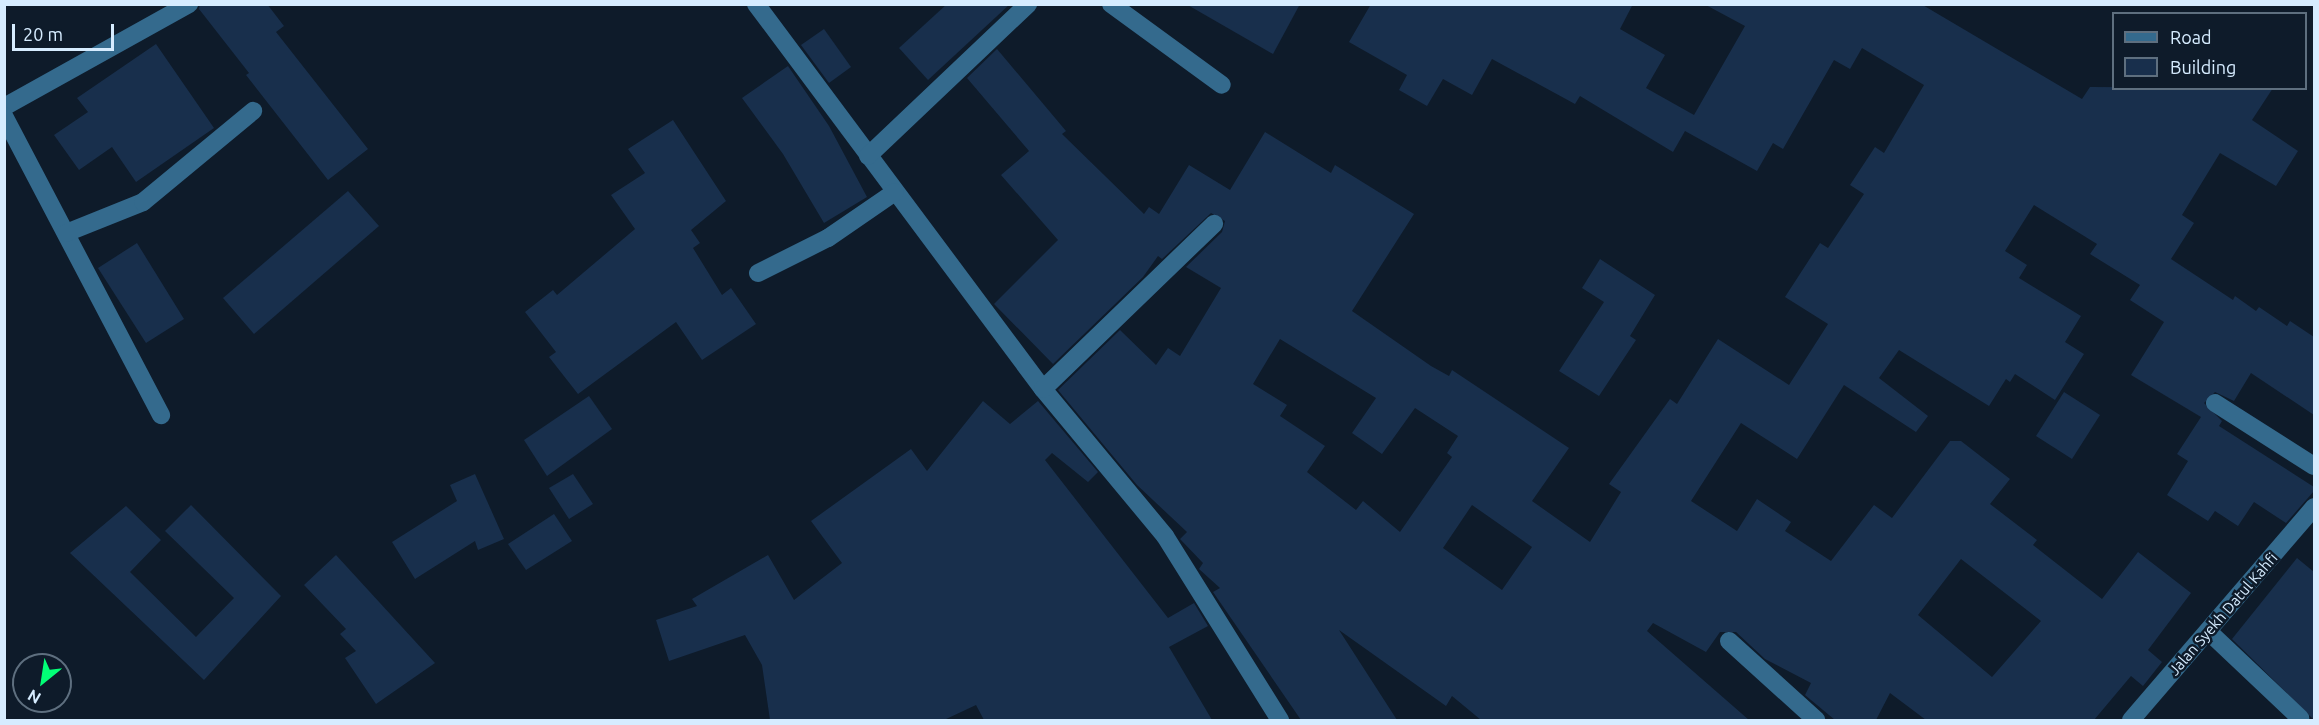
<!DOCTYPE html>
<style>
body{margin:0}
#map{position:relative;width:2319px;height:725px;overflow:hidden;background:#0e1b2a;font-family:Ubuntu,sans-serif}
div>[style]{position:absolute}
.building>*{inset:0;background:#182f4c}
.minor>*{height:18px;margin:-9px;padding:0 9px;transform-origin:9px;border-radius:9px;background:#346a8d}
span{translate:-50% -50%;white-space:nowrap;text-align:center;line-height:1.15;-webkit-text-stroke:5px #0e1b2a;paint-order:stroke}
.street-label{font-size:15px;color:#d6ecff}
.frame{position:absolute;inset:0;border:6px solid #d6ecff;pointer-events:none}
.legend{position:absolute;left:2112px;top:12px;width:195px;height:78px;box-sizing:border-box;background:#0e1b2a;border:2px solid #5e6f7f;margin:0;padding:8px 10px;list-style:none;font-size:18px;color:#d6ecff}
.legend li{display:flex;align-items:center;gap:12px;height:30px}
.legend b{width:30px;border:2px solid #5e6f7f}
.north{position:absolute;left:12px;top:653px;width:60px;height:60px;box-sizing:border-box;background:#0e1b2a;border:2px solid #5e6f7f;border-radius:50%;rotate:210deg;font-size:16px;font-weight:700;line-height:24px;text-align:center;color:#d6ecff}
.north::after{content:'';display:block;margin:auto;width:21px;height:27px;background:#02ff76;clip-path:polygon(50% 0,100% 100%,50% 72%,0 100%)}
.scale{position:absolute;left:12px;top:24px;width:102px;height:27px;box-sizing:border-box;border:3px solid #d6ecff;border-top:0;padding-left:8px;font-size:18px;line-height:21px;white-space:nowrap;color:#d6ecff;-webkit-text-stroke:4px #0e1b2a;paint-order:stroke}
</style>
<div id="map">
<div class="building">
<div style="clip-path:polygon(200px 4px,267px 4px,284px 26px,276px 32px,368px 149px,328px 180px,246px 75px,249px 73px,199px 9px)"></div>
<div style="clip-path:polygon(947px 4px,1010px 4px,928px 80px,899px 48px)"></div>
<div style="clip-path:polygon(1186px 4px,1300px 4px,1273px 54px)"></div>
<div style="clip-path:polygon(evenodd,1371px 4px,1633px 4px,1620px 29px,1665px 55px,1646px 88px,1694px 115px,1745px 26px,1704px 4px,1921px 4px,2082px 99px,2090px 87px,2273px 88px,2252px 120px,2298px 151px,2276px 186px,2220px 153px,2182px 215px,2194px 223px,2171px 259px,2233px 300px,2235px 296px,2256px 311px,2259px 307px,2287px 326px,2290px 321px,2314px 337px,2314px 415px,2251px 373px,2234px 401px,2215px 392px,2204px 403px,2222px 421px,2219px 426px,2314px 487px,2314px 491px,2286px 523px,2254px 502px,2238px 526px,2215px 511px,2208px 521px,2167px 495px,2188px 461px,2177px 454px,2201px 417px,2131px 375px,2164px 322px,2130px 300px,2140px 285px,2090px 254px,2097px 244px,2034px 205px,2005px 251px,2027px 265px,2019px 278px,2081px 316px,2065px 342px,2084px 354px,2055px 400px,2015px 374px,2010px 382px,2006px 379px,1989px 406px,1899px 350px,1879px 378px,1928px 416px,1916px 432px,1844px 385px,1797px 459px,1741px 423px,1691px 501px,1737px 531px,1757px 499px,1791px 522px,1785px 531px,1831px 561px,1874px 505px,1892px 518px,1950px 441px,1961px 441px,2010px 479px,1990px 504px,2037px 540px,2033px 545px,2102px 599px,2138px 552px,2191px 593px,2148px 650px,2162px 662px,2143px 686px,2131px 676px,2094px 720px,1926px 720px,1890px 693px,1876px 720px,1835px 720px,1805px 695px,1811px 683px,1765px 659px,1736px 632px,1720px 632px,1706px 652px,1653px 623px,1647px 631px,1749px 720px,1481px 720px,1452px 696px,1446px 706px,1339px 630px,1397px 720px,1301px 720px,1213px 592px,1220px 588px,1199px 569px,1203px 563px,1180px 539px,1187px 532px,1137px 485px,1058px 390px,1120px 330px,1156px 365px,1168px 348px,1180px 356px,1221px 288px,1186px 267px,1222px 232px,1225px 221px,1211px 213px,1162px 259px,1158px 256px,1143px 277px,1053px 364px,994px 304px,1058px 240px,1001px 175px,1029px 151px,967px 78px,997px 49px,1066px 131px,1062px 134px,1144px 214px,1149px 207px,1159px 214px,1189px 165px,1230px 190px,1265px 132px,1331px 173px,1335px 165px,1414px 214px,1352px 311px,1431px 366px,1449px 376px,1452px 370px,1569px 448px,1532px 501px,1590px 542px,1621px 492px,1609px 484px,1670px 399px,1677px 404px,1718px 339px,1789px 385px,1828px 324px,1785px 297px,1820px 243px,1828px 248px,1864px 194px,1850px 185px,1875px 147px,1884px 153px,1924px 85px,1862px 48px,1850px 69px,1834px 60px,1783px 149px,1773px 143px,1757px 171px,1685px 131px,1673px 152px,1580px 96px,1575px 104px,1492px 59px,1472px 95px,1443px 79px,1427px 106px,1399px 90px,1407px 75px,1349px 42px,1371px 4px,1280px 339px,1376px 398px,1352px 433px,1382px 454px,1415px 408px,1458px 436px,1447px 453px,1452px 457px,1400px 532px,1363px 501px,1356px 510px,1307px 472px,1325px 446px,1280px 416px,1287px 405px,1253px 384px,1280px 339px,1371px 4px,1472px 505px,1532px 547px,1502px 590px,1443px 548px,1472px 505px,1371px 4px,1961px 559px,2041px 621px,1992px 677px,1918px 615px,1961px 559px)"></div>
<div style="clip-path:polygon(824px 29px,851px 67px,829px 83px,801px 45px)"></div>
<div style="clip-path:polygon(156px 44px,214px 128px,136px 182px,112px 147px,79px 170px,54px 135px,88px 112px,77px 98px)"></div>
<div style="clip-path:polygon(788px 66px,829px 126px,867px 197px,824px 223px,783px 154px,742px 98px)"></div>
<div style="clip-path:polygon(673px 120px,726px 201px,691px 230px,700px 243px,693px 248px,722px 295px,731px 288px,756px 324px,702px 360px,676px 322px,578px 394px,549px 357px,556px 352px,525px 312px,553px 290px,557px 295px,635px 229px,611px 195px,645px 173px,628px 149px)"></div>
<div style="clip-path:polygon(348px 191px,379px 226px,254px 334px,223px 298px)"></div>
<div style="clip-path:polygon(137px 243px,184px 319px,146px 343px,98px 268px)"></div>
<div style="clip-path:polygon(1600px 259px,1655px 295px,1630px 336px,1636px 340px,1599px 396px,1559px 371px,1604px 302px,1582px 288px)"></div>
<div style="clip-path:polygon(2064px 392px,2100px 415px,2072px 459px,2036px 436px)"></div>
<div style="clip-path:polygon(589px 396px,612px 429px,547px 476px,524px 440px)"></div>
<div style="clip-path:polygon(983px 401px,1010px 424px,1038px 401px,1098px 472px,1088px 482px,1052px 453px,1045px 460px,1168px 618px,1194px 603px,1208px 626px,1169px 647px,1212px 720px,984px 720px,976px 705px,944px 720px,770px 720px,762px 665px,745px 635px,669px 661px,656px 620px,697px 606px,692px 599px,768px 555px,794px 600px,842px 563px,811px 521px,911px 449px,927px 471px)"></div>
<div style="clip-path:polygon(475px 474px,504px 539px,478px 550px,475px 541px,415px 579px,392px 542px,457px 501px,450px 485px)"></div>
<div style="clip-path:polygon(573px 474px,593px 504px,569px 519px,549px 488px)"></div>
<div style="clip-path:polygon(191px 505px,281px 596px,204px 680px,70px 553px,126px 506px,161px 540px,130px 572px,196px 637px,234px 598px,165px 531px)"></div>
<div style="clip-path:polygon(554px 514px,572px 541px,526px 570px,508px 544px)"></div>
<div style="clip-path:polygon(336px 555px,435px 663px,376px 704px,345px 658px,356px 651px,340px 634px,346px 629px,304px 585px)"></div>
<div style="clip-path:polygon(2297px 558px,2314px 572px,2314px 720px,2232px 639px)"></div>
</div>
<div class="minor">
<div style="left:756px;top:4px;width:480px;rotate:53.3deg"></div>
<div style="left:1043px;top:389px;width:191px;rotate:50.3deg"></div>
<div style="left:1165px;top:536px;width:217px;rotate:58deg"></div>
<div style="left:1111px;top:4px;width:137px;rotate:36.1deg"></div>
<div style="left:4px;top:107px;width:212px;rotate:-29.1deg"></div>
<div style="left:4px;top:116px;width:338px;rotate:62.3deg"></div>
<div style="left:868px;top:156px;width:221px;rotate:-43.5deg"></div>
<div style="left:66px;top:233px;width:83px;rotate:-21.9deg"></div>
<div style="left:143px;top:202px;width:143px;rotate:-39.6deg"></div>
<div style="left:758px;top:273px;width:78px;rotate:-26.6deg"></div>
<div style="left:828px;top:238px;width:81px;rotate:-34.5deg"></div>
<div style="left:1043px;top:389px;width:238px;rotate:-44deg"></div>
<div style="left:2215px;top:403px;width:117px;rotate:32.5deg"></div>
<div style="left:2208px;top:631px;width:127px;rotate:43.4deg"></div>
<div style="left:1729px;top:641px;width:118px;rotate:42.2deg"></div>
<div style="left:2131px;top:720px;width:281px;rotate:-49.3deg"></div>
</div>
<div class="street-label">
<span style="left:2223px;top:614px;rotate:-49deg">Jalan Syekh Datul Kahfi</span>
</div>
<div class="frame"></div>
<ul class="legend">
<li><b style="height:8px;background:#346a8d"></b>Road</li>
<li><b style="height:16px;background:#182f4c"></b>Building</li>
</ul>
<div class="north">N</div>
<div class="scale">20 m</div>
</div>
